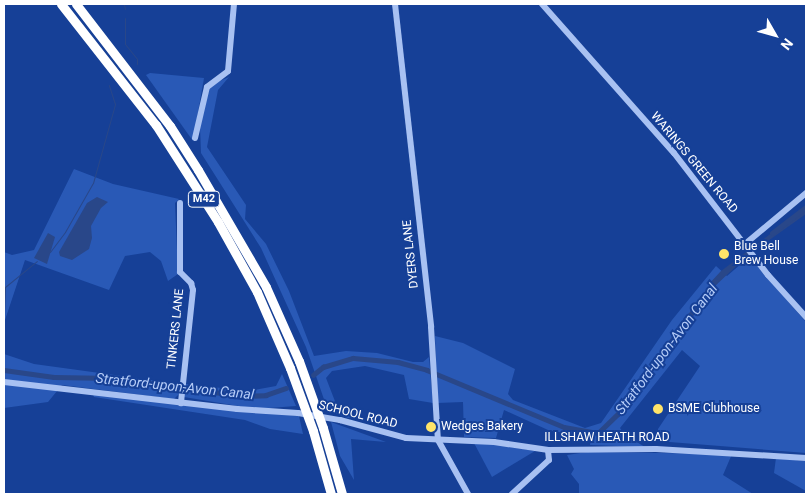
<!DOCTYPE html>
<style>
body{margin:0}
#map{position:relative;width:810px;height:498px;overflow:hidden;background:#164097;font-family:Roboto,sans-serif}
div>[style]{position:absolute}
.green>*{inset:0;background:#2959b6}
.water>*{inset:0;background:#294789}
.stream>*{height:1px;margin:-0.5px;padding:0 0.5px;transform-origin:0.5px;border-radius:0.5px;background:#294789}
.canal>*{height:4.5px;margin:-2.25px;padding:0 2.25px;transform-origin:2.25px;border-radius:2.25px;background:#294789}
.minor>*{height:6px;margin:-3px;padding:0 3px;transform-origin:3px;border-radius:3px;background:#a8c1f2}
.highway>*{height:9px;margin:-4.5px;padding:0 4.5px;transform-origin:4.5px;border-radius:4.5px;background:#fff}
.highway-bridge>*{height:9px;margin:-4.5px;padding:0 4.5px;transform-origin:4.5px;border-radius:4.5px;background:#fff}
.dots>*{width:14px;height:14px;translate:-50% -50%;box-sizing:border-box;border:2px solid #164097;border-radius:50%}
span{translate:-50% -50%;white-space:nowrap;text-align:center;line-height:1.15;-webkit-text-stroke:4px #164097;paint-order:stroke}
.shield-label span{padding:1px 4px;background:#164097;border:1px solid;border-radius:4px;-webkit-text-stroke-width:0}
.shield-label{font-size:11px;color:#fff;font-weight:700}
.street-label{font-size:12px;color:#fff}
.poi-label{font-size:12px;color:#fff}
.left{translate:0 -50%;text-align:left}
.water-label{font-size:14px;color:#b5ccf8;font-style:italic}
.frame{position:absolute;inset:0;border:5px solid #fff;pointer-events:none}
.north{position:absolute;left:750px;top:10px;width:50px;height:50px;-webkit-text-stroke:4px #164097;paint-order:stroke;rotate:128deg;font-size:14px;font-weight:700;line-height:20px;text-align:center;color:#fff}
.north::after{content:'';display:block;margin:auto;width:18px;height:22px;background:#fff;clip-path:polygon(50% 0,100% 100%,50% 72%,0 100%)}
</style>
<div id="map">
<div class="green">
<div style="clip-path:polygon(150px 73px,204px 78px,193px 141px,146px 75px)"></div>
<div style="clip-path:polygon(229px 77px,218px 90px,207px 147px,246px 205px,245px 219px,266px 244px,289px 291px,314px 356px,346px 351px,377px 353px,413px 362px,423px 362px,429px 357px,433px 403px,409px 399px,404px 375px,365px 366px,332px 371px,326px 378px,338px 409px,358px 417px,348px 418px,328px 411px,306px 347px,261px 248px,201px 153px,200px 127px,210px 85px)"></div>
<div style="clip-path:polygon(74px 169px,113px 184px,179px 199px,175px 203px,178px 274px,168px 281px,161px 261px,150px 252px,125px 256px,109px 290px,25px 260px,4px 323px,4px 252px,12px 255px,34px 250px)"></div>
<div style="clip-path:polygon(749px 257px,806px 322px,806px 453px,657px 441px,658px 429px,700px 366px,682px 350px,620px 428px,625px 435px,645px 447px,590px 445px,591px 438px,548px 430px,504px 410px,496px 438px,464px 437px,463px 402px,437px 403px,435px 336px,463px 343px,515px 369px,508px 394px,513px 400px,585px 428px,601px 423px,672px 320px,716px 266px,727px 276px)"></div>
<div style="clip-path:polygon(4px 354px,34px 364px,180px 384px,179px 394px,174px 399px,62px 385px,48px 402px,4px 408px)"></div>
<div style="clip-path:polygon(282px 374px,296px 406px,256px 409px,184px 397px,185px 384px,249px 391px,276px 386px)"></div>
<div style="clip-path:polygon(92px 392px,299px 416px,303px 434px,270px 429px,245px 420px,94px 397px)"></div>
<div style="clip-path:polygon(331px 422px,386px 442px,351px 439px,354px 480px,340px 456px)"></div>
<div style="clip-path:polygon(474px 443px,493px 444px,535px 451px,492px 477px)"></div>
<div style="clip-path:polygon(587px 452px,732px 454px,723px 475px,753px 494px,579px 494px,579px 484px,571px 474px,574px 469px,567px 455px)"></div>
<div style="clip-path:polygon(776px 458px,806px 461px,806px 491px,774px 473px)"></div>
</div>
<div class="water">
<div style="clip-path:polygon(97px 197px,108px 202px,101px 208px,91px 226px,92px 238px,89px 249px,72px 260px,60px 256px,59px 252px,87px 203px)"></div>
<div style="clip-path:polygon(806px 207px,806px 214px,747px 256px,714px 287px,709px 284px,721px 271px)"></div>
<div style="clip-path:polygon(48px 233px,55px 237px,47px 264px,34px 258px)"></div>
</div>
<div class="stream">
<div style="left:124px;top:4px;width:5px;rotate:79deg"></div>
<div style="left:125px;top:18px;width:26px;rotate:90deg"></div>
<div style="left:125px;top:44px;width:19px;rotate:51deg"></div>
<div style="left:137px;top:59px;width:5px;rotate:90deg"></div>
<div style="left:50px;top:252px;width:25px;rotate:-53deg"></div>
<div style="left:65px;top:232px;width:56px;rotate:-60.3deg"></div>
<div style="left:93px;top:183px;width:82px;rotate:-74.4deg"></div>
<div style="left:115px;top:104px;width:20px;rotate:-108deg"></div>
<div style="left:4px;top:316px;width:29px;rotate:-88deg"></div>
<div style="left:5px;top:287px;width:41px;rotate:-39.1deg"></div>
</div>
<div class="canal">
<div style="left:772px;top:233px;width:43px;rotate:-37.4deg"></div>
<div style="left:4px;top:370px;width:50px;rotate:8deg"></div>
<div style="left:54px;top:377px;width:58px;rotate:1deg"></div>
<div style="left:112px;top:378px;width:132px;rotate:7.8deg"></div>
<div style="left:243px;top:396px;width:23px;rotate:-2deg"></div>
<div style="left:266px;top:395px;width:21px;rotate:-19deg"></div>
<div style="left:313px;top:375px;width:13px;rotate:-39deg"></div>
<div style="left:323px;top:367px;width:31px;rotate:-17deg"></div>
<div style="left:353px;top:358px;width:45px;rotate:5.1deg"></div>
<div style="left:398px;top:362px;width:30px;rotate:15deg"></div>
<div style="left:427px;top:370px;width:148px;rotate:22.6deg"></div>
<div style="left:564px;top:427px;width:35px;rotate:10deg"></div>
<div style="left:598px;top:433px;width:28px;rotate:-44deg"></div>
<div style="left:618px;top:414px;width:165px;rotate:-53.9deg"></div>
</div>
<div class="minor">
<div style="left:395px;top:4px;width:325px;rotate:83.6deg"></div>
<div style="left:431px;top:327px;width:113px;rotate:86.5deg"></div>
<div style="left:438px;top:440px;width:62px;rotate:60.9deg"></div>
<div style="left:542px;top:4px;width:199px;rotate:48.5deg"></div>
<div style="left:674px;top:153px;width:154px;rotate:52.4deg"></div>
<div style="left:768px;top:275px;width:57px;rotate:47.9deg"></div>
<div style="left:195px;top:138px;width:52px;rotate:-76.8deg"></div>
<div style="left:207px;top:87px;width:26px;rotate:-37deg"></div>
<div style="left:228px;top:71px;width:67px;rotate:-84.9deg"></div>
<div style="left:180px;top:203px;width:69px;rotate:90deg"></div>
<div style="left:180px;top:272px;width:16px;rotate:45deg"></div>
<div style="left:191px;top:283px;width:7px;rotate:74deg"></div>
<div style="left:193px;top:290px;width:114px;rotate:96.1deg"></div>
<div style="left:745px;top:244px;width:80px;rotate:-39.9deg"></div>
<div style="left:4px;top:382px;width:235px;rotate:6.6deg"></div>
<div style="left:237px;top:409px;width:61px;rotate:3.8deg"></div>
<div style="left:298px;top:413px;width:43px;rotate:9.5deg"></div>
<div style="left:340px;top:420px;width:68px;rotate:15.3deg"></div>
<div style="left:406px;top:438px;width:88px;rotate:2.6deg"></div>
<div style="left:494px;top:442px;width:55px;rotate:8.4deg"></div>
<div style="left:548px;top:450px;width:108px;rotate:-0.5deg"></div>
<div style="left:656px;top:449px;width:150px;rotate:3.4deg"></div>
<div style="left:512px;top:494px;width:50px;rotate:-42.6deg"></div>
<div style="left:549px;top:460px;width:10px;rotate:-96deg"></div>
</div>
<div class="highway">
<div style="left:61px;top:4px;width:154px;rotate:51.9deg"></div>
<div style="left:156px;top:125px;width:115px;rotate:57.4deg"></div>
<div style="left:218px;top:222px;width:80px;rotate:60.9deg"></div>
<div style="left:257px;top:292px;width:83px;rotate:66.5deg"></div>
<div style="left:76px;top:4px;width:154px;rotate:52.4deg"></div>
<div style="left:170px;top:126px;width:52px;rotate:57.5deg"></div>
<div style="left:198px;top:170px;width:135px;rotate:59.8deg"></div>
<div style="left:266px;top:287px;width:81px;rotate:66deg"></div>
<div style="left:323px;top:428px;width:69px;rotate:73.9deg"></div>
<div style="left:313px;top:431px;width:66px;rotate:74.1deg"></div>
</div>
<div class="highway-bridge">
<div style="left:299px;top:361px;width:71px;rotate:70.3deg"></div>
<div style="left:290px;top:368px;width:67px;rotate:69.9deg"></div>
</div>
<div class="dots">
<div style="left:724px;top:254px;background:#ffe469"></div>
<div style="left:658px;top:409px;background:#ffe469"></div>
<div style="left:431px;top:427px;background:#ffe469"></div>
</div>
<div class="shield-label">
<span style="left:204px;top:199px">M42</span>
</div>
<div class="street-label">
<span style="left:694px;top:163px;rotate:50deg">WARINGS GREEN ROAD</span>
<span style="left:411px;top:254px;rotate:-96deg">DYERS LANE</span>
<span style="left:176px;top:329px;rotate:-84deg">TINKERS LANE</span>
<span style="left:358px;top:415px;rotate:14deg">SCHOOL ROAD</span>
<span style="left:607px;top:438px">ILLSHAW HEATH ROAD</span>
</div>
<div class="poi-label">
<span class="left" style="left:734px;top:254px">Blue Bell<br>Brew House</span>
<span class="left" style="left:668px;top:409px">BSME Clubhouse</span>
<span class="left" style="left:441px;top:427px">Wedges Bakery</span>
</div>
<div class="water-label">
<span style="left:666px;top:349px;rotate:-53deg">Stratford-upon-Avon Canal</span>
<span style="left:175px;top:386px;rotate:6deg">Stratford-upon-Avon Canal</span>
</div>
<div class="frame"></div>
<div class="north">N</div>
</div>
